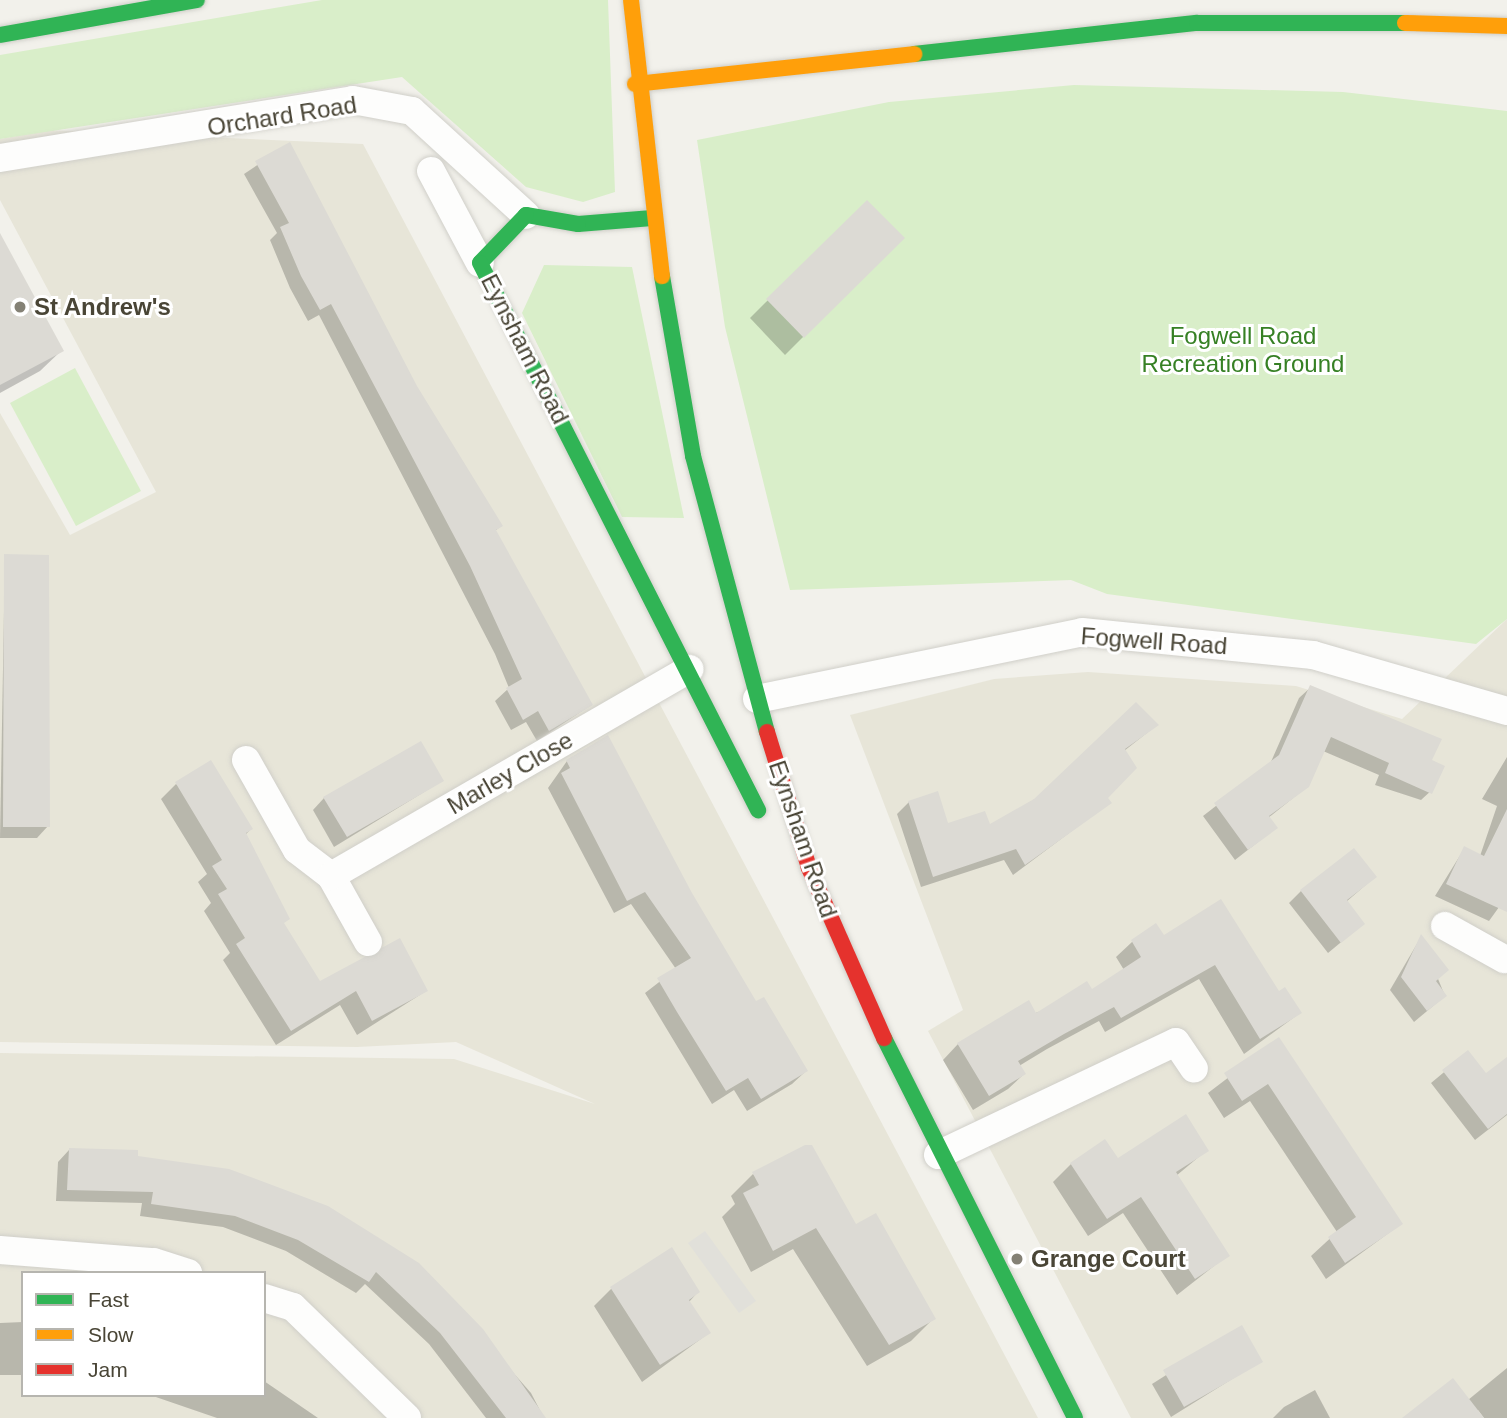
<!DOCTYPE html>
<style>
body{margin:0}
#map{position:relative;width:1507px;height:1418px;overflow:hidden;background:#f2f1eb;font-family:Arial,sans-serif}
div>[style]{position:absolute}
.residential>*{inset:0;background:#e7e5d8}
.green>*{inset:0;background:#d9eec9}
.parking>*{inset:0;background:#e1e0da}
.shadow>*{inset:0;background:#0003}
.building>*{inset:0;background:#dcdad4}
.roads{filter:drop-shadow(0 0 2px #d0cfc9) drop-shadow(0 0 2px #d0cfc9)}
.street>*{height:28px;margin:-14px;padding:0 14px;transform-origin:14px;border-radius:14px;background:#fdfdfc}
.fast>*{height:16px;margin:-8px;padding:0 8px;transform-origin:8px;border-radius:8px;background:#30b455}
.slow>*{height:16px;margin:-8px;padding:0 8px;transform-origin:8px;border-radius:8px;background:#ff9f0a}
.jam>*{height:16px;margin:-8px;padding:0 8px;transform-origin:8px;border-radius:8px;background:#e5322d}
.dots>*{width:19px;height:19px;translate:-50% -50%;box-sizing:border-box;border:4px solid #fff;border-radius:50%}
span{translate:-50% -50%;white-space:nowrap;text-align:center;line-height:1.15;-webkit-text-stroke:6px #fff;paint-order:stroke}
.street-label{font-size:24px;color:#494536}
.poi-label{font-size:24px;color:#494536;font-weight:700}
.left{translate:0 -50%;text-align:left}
.park-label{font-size:24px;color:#368024}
.legend{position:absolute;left:21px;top:1271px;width:245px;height:126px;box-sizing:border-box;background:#fff;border:2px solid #b6b5af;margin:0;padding:9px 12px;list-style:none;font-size:21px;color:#494536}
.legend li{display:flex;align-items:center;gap:14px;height:35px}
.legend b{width:35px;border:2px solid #b6b5af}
</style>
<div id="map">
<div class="residential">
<div style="clip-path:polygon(evenodd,47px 130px,363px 144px,1038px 1418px,0 1418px,0 1053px,454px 1059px,595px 1104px,456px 1042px,357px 1047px,0 1042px,0 413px,70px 535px,156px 492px,0 200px,0 139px,47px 130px,23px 1273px,264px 1273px,264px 1395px,23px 1395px,23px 1273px)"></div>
<div style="clip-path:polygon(1507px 619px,1507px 1418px,1131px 1418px,928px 1031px,963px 1010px,850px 715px,994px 679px,1088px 672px,1296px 686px,1402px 719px)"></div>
</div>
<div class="green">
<div style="clip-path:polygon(322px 0,608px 0,615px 192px,583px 202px,526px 187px,402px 77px,0 139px,0 55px)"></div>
<div style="clip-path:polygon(1074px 85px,1343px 92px,1507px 111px,1507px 619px,1476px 644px,1107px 594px,1071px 580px,790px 590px,725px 327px,697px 140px,889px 102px)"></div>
<div style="clip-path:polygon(544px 265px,632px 267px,684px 518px,622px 517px,522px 313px)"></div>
<div style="clip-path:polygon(75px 368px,141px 491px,76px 526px,10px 403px)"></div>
</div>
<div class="parking">
<div style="clip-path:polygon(705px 1231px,756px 1301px,739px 1313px,688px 1243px)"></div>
</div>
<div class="shadow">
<div style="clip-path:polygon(289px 144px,415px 387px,501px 526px,495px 531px,591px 705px,537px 741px,526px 722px,511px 730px,495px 701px,509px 688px,495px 654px,319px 315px,308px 321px,290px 288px,270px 240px,277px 233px,244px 174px)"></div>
<div style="clip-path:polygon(867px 202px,902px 238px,785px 355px,750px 318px)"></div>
<div style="clip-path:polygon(0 266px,62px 350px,40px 371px,0 393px)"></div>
<div style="clip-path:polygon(5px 556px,48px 826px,37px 838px,0 838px)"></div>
<div style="clip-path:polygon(1311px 687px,1430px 761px,1433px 789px,1421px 800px,1375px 785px,1379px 775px,1323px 751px,1308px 786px,1268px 818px,1276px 828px,1235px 860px,1203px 816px,1270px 764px,1299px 698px)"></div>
<div style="clip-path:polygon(1157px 725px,1124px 751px,1105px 798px,1109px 803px,1013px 875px,1004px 860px,921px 887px,897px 814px,909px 802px,947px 825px,989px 827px)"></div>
<div style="clip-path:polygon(1507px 757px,1507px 896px,1489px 921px,1435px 896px,1464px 849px,1480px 856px,1497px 806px,1482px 799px)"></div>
<div style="clip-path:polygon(567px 761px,690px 893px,756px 1003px,806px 1071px,792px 1084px,747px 1111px,734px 1090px,712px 1104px,645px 993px,676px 969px,631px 904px,614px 913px,548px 788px)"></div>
<div style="clip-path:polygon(442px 781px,334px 847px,313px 810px,324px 798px)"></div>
<div style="clip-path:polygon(176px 784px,251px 829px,245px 835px,283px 924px,320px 983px,426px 991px,357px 1035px,340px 1005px,276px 1045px,223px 960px,230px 953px,204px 911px,211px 903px,198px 882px,207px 874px,161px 799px)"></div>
<div style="clip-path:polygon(1375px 877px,1346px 902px,1363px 924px,1328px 953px,1289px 903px,1301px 891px)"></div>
<div style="clip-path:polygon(1164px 937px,1279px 994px,1300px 1013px,1244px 1054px,1199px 979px,1105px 1032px,1099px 1021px,1047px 1049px,1019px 1066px,1024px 1074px,1008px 1089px,973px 1110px,943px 1060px,958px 1044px,1091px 991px,1124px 970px,1116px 957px,1132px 942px)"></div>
<div style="clip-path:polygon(1421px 937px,1445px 996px,1414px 1022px,1390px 990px)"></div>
<div style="clip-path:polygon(1279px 1039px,1401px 1224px,1326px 1279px,1311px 1256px,1337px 1232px,1250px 1101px,1224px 1118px,1208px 1093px)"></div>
<div style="clip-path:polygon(1467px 1053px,1486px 1076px,1507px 1059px,1507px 1115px,1475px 1140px,1431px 1083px)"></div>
<div style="clip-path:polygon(69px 1150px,136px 1158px,418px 1264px,531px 1393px,544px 1418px,486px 1418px,429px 1344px,365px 1284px,356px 1293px,286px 1251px,223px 1227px,140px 1216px,142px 1203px,56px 1201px,58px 1162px)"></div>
<div style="clip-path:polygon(1207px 1150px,1176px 1176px,1228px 1255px,1177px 1295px,1123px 1213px,1088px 1236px,1053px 1182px,1071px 1164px)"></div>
<div style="clip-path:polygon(753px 1174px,933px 1319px,911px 1341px,867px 1366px,793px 1249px,751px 1272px,722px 1217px,735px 1204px,731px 1196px)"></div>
<div style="clip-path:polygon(612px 1288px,698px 1292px,689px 1302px,709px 1333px,642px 1382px,594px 1306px)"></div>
<div style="clip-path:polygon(23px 1322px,23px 1375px,0 1375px,0 1323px)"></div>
<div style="clip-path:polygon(1242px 1327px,1261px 1361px,1171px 1417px,1152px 1384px)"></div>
<div style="clip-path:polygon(1507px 1368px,1507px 1418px,1484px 1418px,1478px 1410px,1470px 1418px,1405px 1418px,1468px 1400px)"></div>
<div style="clip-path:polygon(264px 1381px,318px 1418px,217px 1418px,150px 1395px,264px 1395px)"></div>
<div style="clip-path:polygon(1315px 1390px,1330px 1418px,1273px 1418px,1284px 1407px)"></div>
</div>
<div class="building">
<div style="clip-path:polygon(290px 142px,417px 386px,503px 526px,496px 530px,593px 705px,549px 731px,538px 711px,523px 720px,506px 688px,522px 679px,470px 566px,331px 304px,320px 310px,301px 276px,280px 227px,289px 223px,255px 161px)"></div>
<div style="clip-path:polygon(867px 200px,905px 238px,804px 338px,766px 299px)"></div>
<div style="clip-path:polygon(0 233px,64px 351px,0 385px)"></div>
<div style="clip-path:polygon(4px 554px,49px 555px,50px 827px,3px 827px)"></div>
<div style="clip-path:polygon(1310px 685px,1442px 739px,1432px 760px,1445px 766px,1432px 794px,1385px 773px,1389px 763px,1331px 737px,1309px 787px,1269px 816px,1278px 828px,1248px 850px,1214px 803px,1279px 755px)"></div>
<div style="clip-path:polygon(1136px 702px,1159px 725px,1125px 749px,1137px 768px,1108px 798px,1112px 803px,1025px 865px,1016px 849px,933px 877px,908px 801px,938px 791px,948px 823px,985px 811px,990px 824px,1034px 799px)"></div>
<div style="clip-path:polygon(608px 735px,692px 893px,756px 1001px,764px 997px,808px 1071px,761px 1099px,748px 1078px,726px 1091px,677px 1012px,657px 978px,691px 958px,645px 892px,627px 901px,561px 773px,570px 768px,566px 760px)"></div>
<div style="clip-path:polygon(421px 741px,444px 781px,347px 837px,323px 797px)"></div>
<div style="clip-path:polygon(211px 760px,253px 829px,246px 833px,290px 919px,284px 923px,320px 981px,400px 938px,428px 991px,372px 1021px,356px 991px,291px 1031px,236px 944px,245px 938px,218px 894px,227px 889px,212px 866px,222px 860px,175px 782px)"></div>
<div style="clip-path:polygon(1507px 809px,1507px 912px,1446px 884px,1464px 846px,1484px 856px)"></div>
<div style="clip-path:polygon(1354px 848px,1377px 877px,1347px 900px,1365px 924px,1341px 943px,1300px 890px)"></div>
<div style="clip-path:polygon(1221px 899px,1279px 991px,1285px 987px,1302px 1013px,1260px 1039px,1215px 965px,1121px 1018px,1114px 1007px,1064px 1034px,1018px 1061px,1026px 1074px,989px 1096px,957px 1043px,1029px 1000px,1036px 1013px,1087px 981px,1092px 989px,1141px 957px,1131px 940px,1156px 923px,1164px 935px)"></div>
<div style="clip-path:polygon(1421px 934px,1449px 970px,1436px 981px,1447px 996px,1427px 1011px,1401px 977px)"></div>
<div style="clip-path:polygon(1279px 1037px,1403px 1224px,1345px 1263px,1328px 1237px,1356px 1217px,1268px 1084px,1242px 1101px,1224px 1073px)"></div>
<div style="clip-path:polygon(1468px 1050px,1486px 1073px,1507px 1057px,1507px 1114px,1488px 1129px,1442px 1070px)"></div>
<div style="clip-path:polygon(1186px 1114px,1209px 1151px,1176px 1172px,1230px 1256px,1195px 1279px,1141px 1197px,1107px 1219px,1070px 1163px,1105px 1139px,1118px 1158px)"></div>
<div style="clip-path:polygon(805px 1145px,812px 1145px,856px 1224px,876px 1213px,936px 1319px,889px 1345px,816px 1228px,773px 1251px,743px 1193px,759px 1185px,752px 1172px)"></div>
<div style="clip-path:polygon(69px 1148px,138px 1150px,138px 1156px,229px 1169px,328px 1206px,419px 1263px,483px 1329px,546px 1418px,506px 1418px,440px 1333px,376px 1272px,369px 1282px,298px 1240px,235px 1216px,151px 1204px,153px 1192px,67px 1190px)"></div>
<div style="clip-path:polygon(672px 1247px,700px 1292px,689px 1300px,711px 1333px,660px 1365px,610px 1287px)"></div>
<div style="clip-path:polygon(1242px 1325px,1263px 1362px,1184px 1407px,1163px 1370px)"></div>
<div style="clip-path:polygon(1453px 1378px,1484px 1418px,1402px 1418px)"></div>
</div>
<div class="roads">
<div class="street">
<div style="left:0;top:158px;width:358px;rotate:-9.3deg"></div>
<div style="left:353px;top:100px;width:60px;rotate:10.6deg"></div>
<div style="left:412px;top:111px;width:154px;rotate:42.4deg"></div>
<div style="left:431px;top:171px;width:104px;rotate:62deg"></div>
<div style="left:757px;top:699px;width:332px;rotate:-11.6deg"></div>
<div style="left:1082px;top:632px;width:232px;rotate:5.7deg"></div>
<div style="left:1313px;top:655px;width:202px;rotate:16.1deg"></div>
<div style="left:246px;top:760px;width:103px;rotate:60.5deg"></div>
<div style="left:297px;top:850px;width:43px;rotate:37.4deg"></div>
<div style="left:1445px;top:926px;width:68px;rotate:29.2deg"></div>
<div style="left:368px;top:942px;width:76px;rotate:-119.3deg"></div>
<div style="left:331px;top:876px;width:414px;rotate:-30deg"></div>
<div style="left:938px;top:1155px;width:263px;rotate:-25.4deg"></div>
<div style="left:1176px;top:1042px;width:32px;rotate:56deg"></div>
<div style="left:0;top:1250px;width:154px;rotate:4.5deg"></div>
<div style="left:154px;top:1262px;width:36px;rotate:18deg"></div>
<div style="left:264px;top:1298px;width:30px;rotate:17deg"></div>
<div style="left:293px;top:1307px;width:159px;rotate:44.2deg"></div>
</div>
<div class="fast">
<div style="left:0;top:35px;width:200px;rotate:-10.1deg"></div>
<div style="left:914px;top:54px;width:285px;rotate:-6.3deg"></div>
<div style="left:1197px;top:23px;width:208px"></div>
<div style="left:652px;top:218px;width:74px;rotate:175.4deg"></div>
<div style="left:578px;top:224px;width:53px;rotate:-170.2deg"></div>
<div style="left:526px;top:215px;width:66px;rotate:133.8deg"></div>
<div style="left:480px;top:263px;width:614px;rotate:63.06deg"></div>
<div style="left:662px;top:276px;width:183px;rotate:80.2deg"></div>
<div style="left:693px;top:456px;width:286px;rotate:75deg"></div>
<div style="left:884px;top:1038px;width:425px;rotate:63.3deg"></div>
</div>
<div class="slow">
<div style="left:631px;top:0;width:278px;rotate:83.6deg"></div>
<div style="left:1405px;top:23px;width:102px;rotate:1.7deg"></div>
<div style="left:635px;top:84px;width:281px;rotate:-6.1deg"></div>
</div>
<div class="jam">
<div style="left:767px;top:732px;width:142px;rotate:72.8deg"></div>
<div style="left:809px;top:868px;width:186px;rotate:66.2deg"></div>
</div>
</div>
<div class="dots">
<div style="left:20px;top:307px;background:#848175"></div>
<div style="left:1017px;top:1259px;background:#848175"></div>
</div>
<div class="street-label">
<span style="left:282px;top:116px;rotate:-9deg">Orchard Road</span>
<span style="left:525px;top:349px;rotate:63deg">Eynsham Road</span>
<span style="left:1154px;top:641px;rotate:4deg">Fogwell Road</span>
<span style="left:510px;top:773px;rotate:-30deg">Marley Close</span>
<span style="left:803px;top:839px;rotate:71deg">Eynsham Road</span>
</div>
<div class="poi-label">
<span class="left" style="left:34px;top:307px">St Andrew's</span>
<span class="left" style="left:1031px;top:1259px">Grange Court</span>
</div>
<div class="park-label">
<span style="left:1243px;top:350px">Fogwell Road<br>Recreation Ground</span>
</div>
<ul class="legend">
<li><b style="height:9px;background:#30b455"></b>Fast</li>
<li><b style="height:9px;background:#ff9f0a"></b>Slow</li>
<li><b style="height:9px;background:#e5322d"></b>Jam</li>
</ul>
</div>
